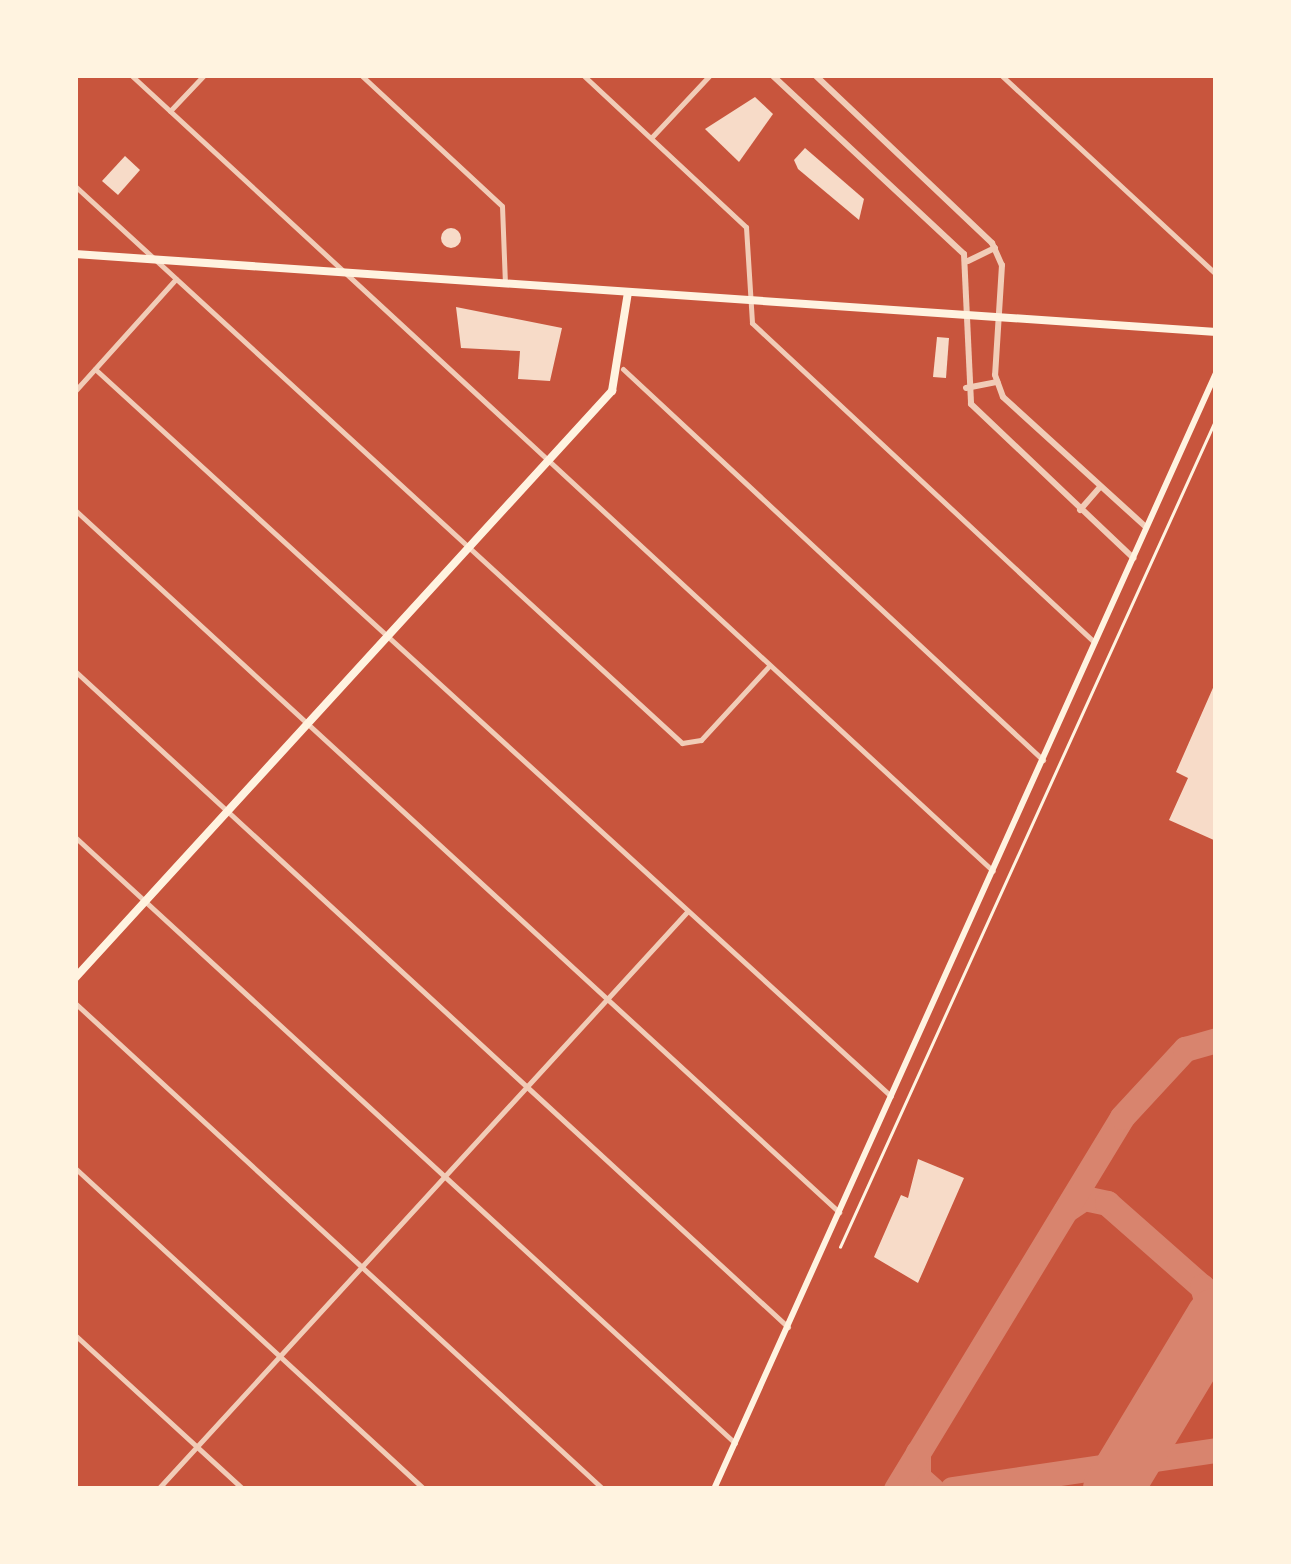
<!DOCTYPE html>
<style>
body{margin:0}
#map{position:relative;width:1291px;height:1564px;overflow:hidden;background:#c8553d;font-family:"IBM Plex Sans",sans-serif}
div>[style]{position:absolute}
.taxiway>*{height:25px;margin:-12.5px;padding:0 12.5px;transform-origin:12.5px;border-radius:12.5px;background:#d8846e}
.runway>*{height:60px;margin:-30px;padding:0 30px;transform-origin:30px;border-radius:30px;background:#d8846e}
.building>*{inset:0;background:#f7dbc8}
.round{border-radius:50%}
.path>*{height:2.5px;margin:-1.25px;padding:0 1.25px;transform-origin:1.25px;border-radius:1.25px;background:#fff3e0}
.minor>*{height:5px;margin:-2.5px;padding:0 2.5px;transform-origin:2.5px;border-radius:2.5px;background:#f1ccb7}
.tertiary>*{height:6px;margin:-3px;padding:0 3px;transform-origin:3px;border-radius:3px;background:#f1ccb7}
.secondary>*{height:6px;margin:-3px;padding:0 3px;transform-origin:3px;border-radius:3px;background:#fff3e0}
.primary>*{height:8px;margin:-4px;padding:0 4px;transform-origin:4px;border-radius:4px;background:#fff3e0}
span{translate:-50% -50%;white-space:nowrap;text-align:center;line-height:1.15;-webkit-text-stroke:8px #fff3e0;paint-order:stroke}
.frame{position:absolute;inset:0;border:78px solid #fff3e0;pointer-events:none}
</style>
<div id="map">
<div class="taxiway">
<div style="left:1066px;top:1210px;width:22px;rotate:-34deg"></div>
<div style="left:1084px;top:1198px;width:24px;rotate:12deg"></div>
<div style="left:1107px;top:1203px;width:145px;rotate:41.4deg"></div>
<div style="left:1198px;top:1347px;width:35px;rotate:-70deg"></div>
<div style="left:1210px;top:1314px;width:29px;rotate:-106deg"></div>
<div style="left:918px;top:1452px;width:25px;rotate:90deg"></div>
<div style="left:918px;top:1477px;width:18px;rotate:41deg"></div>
<div style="left:896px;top:1489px;width:435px;rotate:-58.7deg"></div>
<div style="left:1122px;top:1117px;width:93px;rotate:-47.2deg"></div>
<div style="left:1185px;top:1049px;width:32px;rotate:-16deg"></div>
<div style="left:952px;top:1489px;width:267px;rotate:-8.4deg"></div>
</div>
<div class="runway">
<div style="left:1113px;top:1489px;width:200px;rotate:-58.9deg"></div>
</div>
<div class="building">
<div style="clip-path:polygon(755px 97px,773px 114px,739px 162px,705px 129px)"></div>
<div style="clip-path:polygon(805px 148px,864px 199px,859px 220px,798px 169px,794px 160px)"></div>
<div style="clip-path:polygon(125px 156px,140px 170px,118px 195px,102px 181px)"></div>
<div class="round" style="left:441px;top:228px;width:20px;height:20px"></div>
<div style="clip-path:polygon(456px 307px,562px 328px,550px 381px,518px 379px,520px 351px,461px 348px)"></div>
<div style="clip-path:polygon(937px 337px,949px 338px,946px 378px,933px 377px)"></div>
<div style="clip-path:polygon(1216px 681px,1216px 841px,1169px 820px,1188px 778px,1176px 772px)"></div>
<div style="clip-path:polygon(918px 1159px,964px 1178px,918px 1283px,874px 1257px,901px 1195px,908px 1198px)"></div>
</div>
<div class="path">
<div style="left:840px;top:1247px;width:909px;rotate:-65.58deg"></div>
</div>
<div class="minor">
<div style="left:131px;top:75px;width:1173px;rotate:42.72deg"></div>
<div style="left:361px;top:75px;width:192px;rotate:42.9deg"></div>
<div style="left:502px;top:206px;width:77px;rotate:87.8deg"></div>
<div style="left:583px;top:75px;width:223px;rotate:43deg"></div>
<div style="left:746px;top:227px;width:96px;rotate:86.4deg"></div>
<div style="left:752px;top:323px;width:468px;rotate:43deg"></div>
<div style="left:1001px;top:75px;width:293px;rotate:42.8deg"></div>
<div style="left:170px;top:111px;width:50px;rotate:-46.6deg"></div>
<div style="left:651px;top:138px;width:86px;rotate:-46.9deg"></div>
<div style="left:75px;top:186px;width:824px;rotate:42.54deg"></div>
<div style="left:682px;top:743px;width:19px;rotate:-9deg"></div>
<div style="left:701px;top:740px;width:100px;rotate:-47.4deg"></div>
<div style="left:95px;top:369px;width:1078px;rotate:42.41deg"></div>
<div style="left:623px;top:369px;width:574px;rotate:42.95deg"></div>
<div style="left:75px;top:391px;width:151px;rotate:-48deg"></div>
<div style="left:75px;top:510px;width:1038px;rotate:42.58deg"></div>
<div style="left:75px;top:671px;width:969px;rotate:42.62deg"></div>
<div style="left:75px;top:837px;width:896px;rotate:42.56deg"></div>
<div style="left:75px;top:1003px;width:718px;rotate:42.63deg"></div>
<div style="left:75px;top:1168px;width:474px;rotate:42.6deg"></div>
<div style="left:75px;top:1335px;width:228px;rotate:42.5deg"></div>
<div style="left:158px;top:1489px;width:783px;rotate:-47.49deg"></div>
</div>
<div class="tertiary">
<div style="left:772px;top:75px;width:262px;rotate:43deg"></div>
<div style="left:964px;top:254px;width:150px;rotate:87.3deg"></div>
<div style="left:971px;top:404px;width:224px;rotate:43.5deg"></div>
<div style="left:815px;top:75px;width:244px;rotate:43.5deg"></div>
<div style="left:992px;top:243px;width:24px;rotate:66deg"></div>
<div style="left:1002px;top:265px;width:110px;rotate:93.6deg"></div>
<div style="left:995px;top:375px;width:23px;rotate:70deg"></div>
<div style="left:1003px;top:397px;width:193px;rotate:42.3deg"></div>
<div style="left:968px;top:261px;width:30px;rotate:-26deg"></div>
<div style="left:966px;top:388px;width:32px;rotate:-11deg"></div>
<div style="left:1080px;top:510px;width:30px;rotate:-49deg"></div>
</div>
<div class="secondary">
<div style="left:714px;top:1489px;width:1224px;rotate:-65.78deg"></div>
</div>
<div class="primary">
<div style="left:75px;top:254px;width:1144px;rotate:3.91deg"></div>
<div style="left:75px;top:978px;width:796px;rotate:-47.55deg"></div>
<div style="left:612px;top:391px;width:100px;rotate:-80.8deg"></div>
</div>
<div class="frame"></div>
</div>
